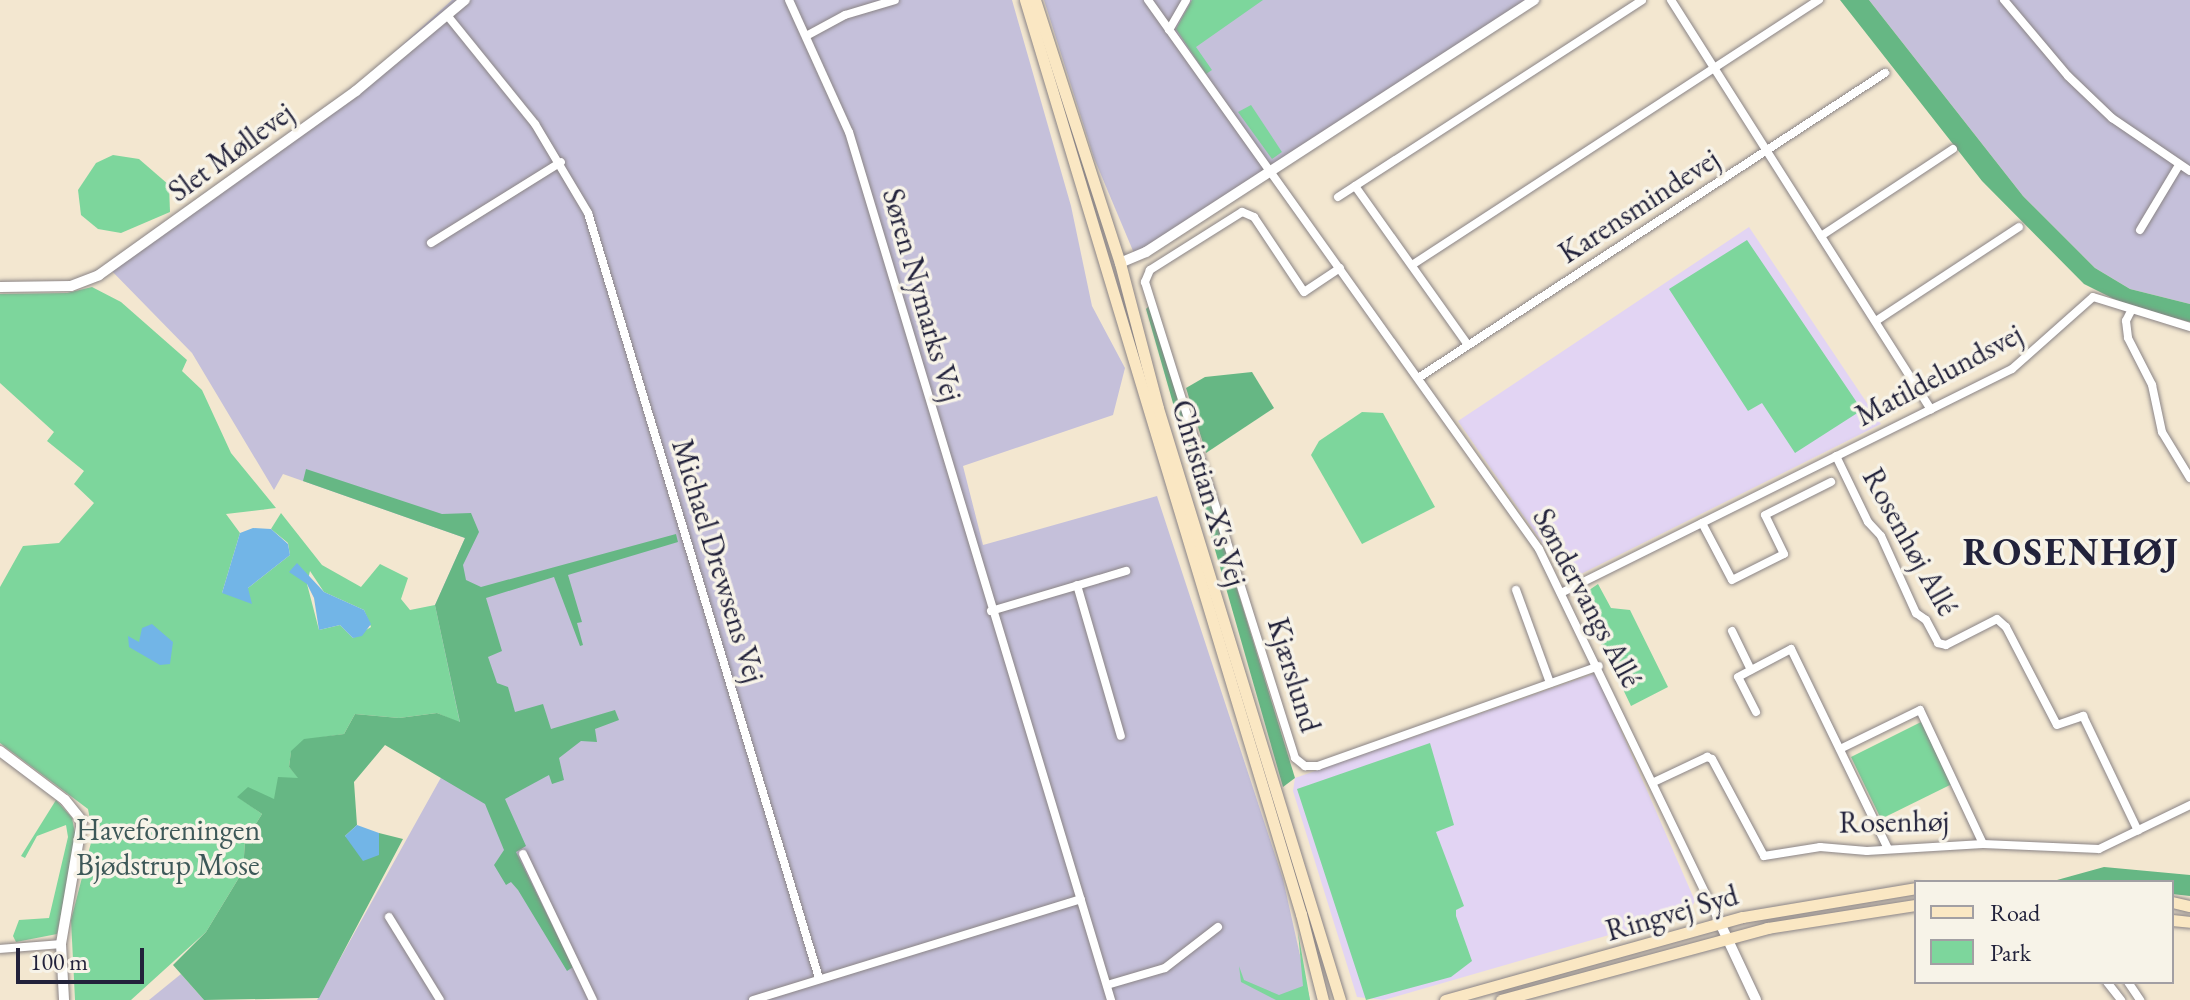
<!DOCTYPE html>
<meta charset="utf-8">
<style>
body{margin:0}
#map{position:relative;width:2190px;height:1000px;overflow:hidden;background:#f3e7d0;font-family:"EB Garamond",serif}
div>[style]{position:absolute}
.built>*{inset:0;background:#e2d4f3}
.industrial>*{inset:0;background:#c5c0da}
.green>*{inset:0;background:#7dd69c}
.forest>*{inset:0;background:#66b784}
.water>*{inset:0;background:#72b5e7}
.roads{filter:drop-shadow(0 0 2px #8a8486) drop-shadow(0 0 2px #8a8486)}
.minor>*{height:8px;margin:-4px;padding:0 4px;transform-origin:4px;border-radius:4px;background:#fff}
.tertiary>*{height:10px;margin:-5px;padding:0 5px;transform-origin:5px;border-radius:5px;background:#fff}
.secondary>*{height:11px;margin:-5.5px;padding:0 5.5px;transform-origin:5.5px;border-radius:5.5px;background:#fae7c3}
span{translate:-50% -50%;white-space:nowrap;text-align:center;line-height:1.15;-webkit-text-stroke:7px #f7f3e8;paint-order:stroke}
.street-label{font-size:30px;color:#22223b}
.park-label{font-size:30px;color:#3d5858}
.district-label{font-size:38px;color:#22223b;font-weight:700;letter-spacing:2px}
.legend{position:absolute;left:1914px;top:880px;width:260px;height:104px;box-sizing:border-box;background:#f7f3e8;border:2px solid #a29fa3;margin:0;padding:10px 14px;list-style:none;font-size:24px;color:#22223b}
.legend li{display:flex;align-items:center;gap:16px;height:40px}
.legend b{width:40px;border:2px solid #a29fa3}
.scale{position:absolute;left:16px;top:948px;width:128px;height:36px;box-sizing:border-box;border:4px solid #22223b;border-top:0;padding-left:10px;font-size:24px;line-height:28px;white-space:nowrap;color:#22223b;-webkit-text-stroke:6px #f7f3e8;paint-order:stroke}
</style>
<div id="map">
<div class="built">
<div style="clip-path:polygon(1749px 227px,1881px 424px,1579px 575px,1563px 573px,1458px 421px)"></div>
<div style="clip-path:polygon(1596px 673px,1695px 901px,1689px 912px,1384px 1000px,1357px 997px,1293px 791px,1295px 778px)"></div>
</div>
<div class="industrial">
<div style="clip-path:polygon(452px 0,1012px 0,1071px 206px,1092px 306px,1125px 368px,1113px 415px,963px 466px,983px 545px,1157px 496px,1283px 879px,1310px 1000px,317px 1000px,463px 738px,435px 605px,465px 538px,283px 474px,274px 490px,192px 353px,106px 265px,359px 84px)"></div>
<div style="clip-path:polygon(1044px 0,1533px 0,1136px 258px,1094px 158px)"></div>
<div style="clip-path:polygon(1869px 0,2190px 0,2190px 304px,2130px 289px,2095px 268px,2023px 196px)"></div>
<div style="clip-path:polygon(181px 974px,204px 1000px,149px 1000px)"></div>
</div>
<div class="green">
<div style="clip-path:polygon(1192px 0,1263px 0,1196px 47px,1212px 70px,1206px 74px,1176px 29px)"></div>
<div style="clip-path:polygon(1251px 105px,1282px 152px,1272px 159px,1238px 112px)"></div>
<div style="clip-path:polygon(113px 155px,139px 159px,169px 185px,170px 212px,121px 233px,98px 229px,81px 215px,78px 190px,96px 163px)"></div>
<div style="clip-path:polygon(1747px 240px,1862px 410px,1795px 453px,1762px 403px,1748px 411px,1669px 289px)"></div>
<div style="clip-path:polygon(evenodd,92px 287px,121px 302px,187px 360px,182px 371px,202px 390px,231px 453px,276px 508px,226px 514px,240px 533px,222px 593px,248px 588px,290px 555px,288px 543px,271px 529px,281px 513px,322px 565px,361px 587px,380px 564px,408px 578px,401px 599px,410px 610px,435px 605px,460px 723px,437px 713px,399px 718px,355px 714px,344px 734px,304px 740px,291px 752px,289px 767px,299px 778px,274px 799px,238px 797px,262px 814px,245px 841px,243px 871px,206px 932px,131px 1000px,75px 1000px,71px 920px,93px 835px,88px 809px,0 743px,0 587px,23px 546px,59px 543px,94px 503px,74px 484px,84px 471px,47px 441px,54px 432px,0 383px,0 294px,67px 293px,92px 287px,310px 571px,324px 592px,364px 610px,371px 627px,353px 638px,340px 625px,319px 630px,307px 584px,310px 571px)"></div>
<div style="clip-path:polygon(1362px 412px,1383px 413px,1435px 507px,1362px 544px,1311px 455px,1319px 441px)"></div>
<div style="clip-path:polygon(1598px 584px,1611px 608px,1630px 610px,1668px 687px,1631px 706px,1579px 597px)"></div>
<div style="clip-path:polygon(1921px 722px,1952px 784px,1881px 819px,1851px 757px)"></div>
<div style="clip-path:polygon(1430px 743px,1454px 825px,1436px 832px,1464px 906px,1456px 910px,1456px 916px,1472px 961px,1451px 977px,1366px 1000px,1297px 789px)"></div>
<div style="clip-path:polygon(56px 800px,72px 818px,76px 838px,57px 934px,16px 942px,13px 936px,19px 920px,49px 918px,68px 837px,66px 825px,37px 836px,25px 858px,21px 856px)"></div>
<div style="clip-path:polygon(1298px 932px,1310px 1000px,1276px 1000px,1241px 982px,1239px 966px,1244px 980px,1279px 995px,1303px 986px)"></div>
</div>
<div class="forest">
<div style="clip-path:polygon(1840px 0,1869px 0,2023px 196px,2095px 268px,2130px 289px,2190px 304px,2190px 322px,2128px 306px,2084px 284px,1982px 181px)"></div>
<div style="clip-path:polygon(1150px 305px,1295px 778px,1283px 787px,1146px 309px)"></div>
<div style="clip-path:polygon(1252px 372px,1274px 408px,1206px 453px,1186px 388px,1205px 377px)"></div>
<div style="clip-path:polygon(306px 469px,442px 514px,471px 513px,479px 532px,463px 565px,466px 580px,481px 587px,676px 534px,678px 542px,568px 575px,582px 622px,577px 623px,583px 645px,580px 646px,554px 577px,486px 598px,502px 651px,488px 657px,497px 683px,508px 687px,515px 712px,543px 704px,551px 729px,615px 710px,619px 720px,595px 729px,597px 742px,581px 741px,559px 758px,564px 780px,552px 784px,549px 775px,505px 799px,526px 846px,516px 852px,573px 967px,567px 971px,518px 890px,511px 882px,506px 885px,494px 865px,504px 850px,485px 804px,385px 745px,354px 782px,357px 825px,345px 836px,379px 855px,379px 833px,403px 839px,319px 998px,204px 1000px,173px 965px,206px 932px,243px 871px,245px 841px,262px 814px,237px 797px,248px 787px,274px 799px,278px 777px,298px 778px,289px 767px,291px 751px,304px 739px,344px 734px,355px 714px,399px 718px,437px 713px,460px 722px,435px 605px,465px 538px,303px 481px)"></div>
<div style="clip-path:polygon(2104px 867px,2190px 875px,2190px 896px,2172px 894px,2172px 882px,2057px 880px)"></div>
</div>
<div class="water">
<div style="clip-path:polygon(253px 528px,271px 529px,288px 544px,290px 555px,248px 588px,252px 604px,222px 593px,240px 533px)"></div>
<div style="clip-path:polygon(297px 563px,324px 592px,364px 610px,371px 624px,362px 636px,353px 638px,340px 625px,319px 630px,314px 598px,307px 584px,289px 572px)"></div>
<div style="clip-path:polygon(152px 624px,173px 642px,170px 664px,160px 665px,129px 647px,128px 636px,139px 642px,142px 628px)"></div>
<div style="clip-path:polygon(357px 825px,379px 833px,379px 855px,363px 861px,345px 836px)"></div>
</div>
<div class="roads">
<div class="minor">
<div style="left:789px;top:0;width:145px;rotate:65.6deg"></div>
<div style="left:849px;top:132px;width:907px;rotate:73.2deg"></div>
<div style="left:1148px;top:0;width:674px;rotate:54.54deg"></div>
<div style="left:1539px;top:549px;width:415px;rotate:64.2deg"></div>
<div style="left:1671px;top:0;width:485px;rotate:57.6deg"></div>
<div style="left:2004px;top:0;width:99px;rotate:49.9deg"></div>
<div style="left:2068px;top:76px;width:61px;rotate:43.7deg"></div>
<div style="left:2112px;top:118px;width:94px;rotate:34.2deg"></div>
<div style="left:447px;top:15px;width:140px;rotate:51.1deg"></div>
<div style="left:535px;top:124px;width:104px;rotate:59.2deg"></div>
<div style="left:588px;top:213px;width:799px;rotate:73.2deg"></div>
<div style="left:1169px;top:30px;width:34px;rotate:-60deg"></div>
<div style="left:808px;top:35px;width:42px;rotate:-28.4deg"></div>
<div style="left:845px;top:15px;width:52px;rotate:-16.7deg"></div>
<div style="left:1355px;top:186px;width:195px;rotate:54.6deg"></div>
<div style="left:1338px;top:197px;width:362px;rotate:-32.9deg"></div>
<div style="left:2140px;top:230px;width:76px;rotate:-59deg"></div>
<div style="left:1821px;top:236px;width:158px;rotate:-33.4deg"></div>
<div style="left:431px;top:243px;width:153px;rotate:-31.9deg"></div>
<div style="left:1412px;top:265px;width:486px;rotate:-33.1deg"></div>
<div style="left:1340px;top:268px;width:43px;rotate:146.3deg"></div>
<div style="left:1304px;top:292px;width:90px;rotate:-123.7deg"></div>
<div style="left:1254px;top:217px;width:13px;rotate:-157deg"></div>
<div style="left:1242px;top:212px;width:109px;rotate:147.8deg"></div>
<div style="left:1150px;top:270px;width:13px;rotate:113deg"></div>
<div style="left:1145px;top:282px;width:499px;rotate:72.5deg"></div>
<div style="left:1295px;top:758px;width:13px;rotate:39deg"></div>
<div style="left:1305px;top:766px;width:13px"></div>
<div style="left:1318px;top:766px;width:298px;rotate:-19.6deg"></div>
<div style="left:2131px;top:311px;width:11px;rotate:117deg"></div>
<div style="left:2126px;top:321px;width:17px;rotate:83deg"></div>
<div style="left:2128px;top:338px;width:53px;rotate:62.9deg"></div>
<div style="left:2152px;top:385px;width:48px;rotate:78deg"></div>
<div style="left:2162px;top:432px;width:54px;rotate:58.7deg"></div>
<div style="left:1876px;top:321px;width:171px;rotate:-33.3deg"></div>
<div style="left:1418px;top:378px;width:558px;rotate:-33.15deg"></div>
<div style="left:1836px;top:456px;width:73px;rotate:64.1deg"></div>
<div style="left:1868px;top:522px;width:19px;rotate:47deg"></div>
<div style="left:1881px;top:536px;width:85px;rotate:65.6deg"></div>
<div style="left:1916px;top:613px;width:12px;rotate:35deg"></div>
<div style="left:1926px;top:620px;width:26px;rotate:62deg"></div>
<div style="left:1938px;top:643px;width:8px;rotate:14deg"></div>
<div style="left:1946px;top:645px;width:57px;rotate:-27deg"></div>
<div style="left:1997px;top:619px;width:12px;rotate:42deg"></div>
<div style="left:2006px;top:627px;width:110px;rotate:62.5deg"></div>
<div style="left:2057px;top:725px;width:28px;rotate:-19deg"></div>
<div style="left:2083px;top:716px;width:127px;rotate:64.4deg"></div>
<div style="left:1702px;top:523px;width:64px;rotate:62.2deg"></div>
<div style="left:1732px;top:580px;width:58px;rotate:-26.6deg"></div>
<div style="left:1784px;top:554px;width:43px;rotate:-116deg"></div>
<div style="left:1765px;top:515px;width:74px;rotate:-26.6deg"></div>
<div style="left:1077px;top:585px;width:157px;rotate:73.8deg"></div>
<div style="left:1516px;top:590px;width:99px;rotate:69.9deg"></div>
<div style="left:1563px;top:592px;width:501px;rotate:-26.41deg"></div>
<div style="left:2012px;top:369px;width:108px;rotate:-41.6deg"></div>
<div style="left:2093px;top:297px;width:102px;rotate:17.2deg"></div>
<div style="left:991px;top:611px;width:141px;rotate:-16.5deg"></div>
<div style="left:1732px;top:631px;width:43px;rotate:64deg"></div>
<div style="left:1756px;top:712px;width:39px;rotate:-117deg"></div>
<div style="left:1738px;top:677px;width:60px;rotate:-27.8deg"></div>
<div style="left:1791px;top:649px;width:222px;rotate:64.1deg"></div>
<div style="left:1840px;top:749px;width:89px;rotate:-26deg"></div>
<div style="left:1920px;top:710px;width:148px;rotate:64.8deg"></div>
<div style="left:1654px;top:782px;width:59px;rotate:-25.3deg"></div>
<div style="left:1707px;top:757px;width:5px;rotate:22deg"></div>
<div style="left:1712px;top:759px;width:110px;rotate:61.8deg"></div>
<div style="left:1764px;top:856px;width:57px;rotate:-9.1deg"></div>
<div style="left:1820px;top:847px;width:47px;rotate:4.9deg"></div>
<div style="left:1867px;top:851px;width:116px;rotate:-3.5deg"></div>
<div style="left:1983px;top:844px;width:116px;rotate:2.5deg"></div>
<div style="left:2099px;top:849px;width:101px;rotate:-25.8deg"></div>
<div style="left:523px;top:854px;width:162px;rotate:64.4deg"></div>
<div style="left:389px;top:917px;width:97px;rotate:58.4deg"></div>
<div style="left:0;top:949px;width:61px;rotate:-4.7deg"></div>
<div style="left:2107px;top:982px;width:23px;rotate:52deg"></div>
<div style="left:2128px;top:982px;width:22px;rotate:56deg"></div>
<div style="left:1107px;top:985px;width:60px;rotate:-16.3deg"></div>
<div style="left:1165px;top:968px;width:67px;rotate:-37.7deg"></div>
<div style="left:753px;top:1000px;width:343px;rotate:-17.1deg"></div>
</div>
<div class="tertiary">
<div style="left:1120px;top:263px;width:28px;rotate:-23deg"></div>
<div style="left:1146px;top:252px;width:463px;rotate:-33deg"></div>
<div style="left:0;top:287px;width:71px;rotate:-0.8deg"></div>
<div style="left:71px;top:286px;width:30px;rotate:-21deg"></div>
<div style="left:99px;top:275px;width:316px;rotate:-35.6deg"></div>
<div style="left:356px;top:91px;width:142px;rotate:-39.9deg"></div>
<div style="left:0;top:751px;width:81px;rotate:37deg"></div>
<div style="left:65px;top:800px;width:27px;rotate:51deg"></div>
<div style="left:82px;top:821px;width:125px;rotate:99.7deg"></div>
<div style="left:61px;top:944px;width:56px;rotate:86.9deg"></div>
<div style="left:1720px;top:923px;width:85px;rotate:64.9deg"></div>
</div>
<div class="secondary">
<div style="left:1025px;top:0;width:955px;rotate:73.2deg"></div>
<div style="left:1301px;top:914px;width:89px;rotate:75.7deg"></div>
<div style="left:1035px;top:0;width:276px;rotate:72.1deg"></div>
<div style="left:1120px;top:263px;width:150px;rotate:75.3deg"></div>
<div style="left:1158px;top:408px;width:619px;rotate:72.91deg"></div>
<div style="left:2172px;top:902px;width:18px;rotate:13deg"></div>
<div style="left:2172px;top:920px;width:18px;rotate:6deg"></div>
<div style="left:1445px;top:1000px;width:309px;rotate:-15.6deg"></div>
<div style="left:1743px;top:917px;width:175px;rotate:-9.5deg"></div>
<div style="left:1501px;top:1000px;width:276px;rotate:-15.1deg"></div>
<div style="left:1767px;top:928px;width:151px;rotate:-8.8deg"></div>
</div>
</div>
<div class="street-label">
<span style="left:231px;top:152px;rotate:-36deg">Slet Møllevej</span>
<span style="left:1639px;top:206px;rotate:-33deg">Karensmindevej</span>
<span style="left:922px;top:295px;rotate:74deg">Søren Nymarks Vej</span>
<span style="left:1939px;top:375px;rotate:-28deg">Matildelundsvej</span>
<span style="left:1209px;top:493px;rotate:73deg">Christian X's Vej</span>
<span style="left:1910px;top:542px;rotate:61deg">Rosenhøj Allé</span>
<span style="left:718px;top:561px;rotate:73deg">Michael Drewsens Vej</span>
<span style="left:1587px;top:598px;rotate:62deg">Søndervangs Allé</span>
<span style="left:1294px;top:675px;rotate:73deg">Kjærslund</span>
<span style="left:1894px;top:822px;rotate:-1deg">Rosenhøj</span>
<span style="left:1672px;top:913px;rotate:-16deg">Ringvej Syd</span>
</div>
<div class="park-label">
<span style="left:168px;top:847px">Haveforeningen<br>Bjødstrup Mose</span>
</div>
<div class="district-label">
<span style="left:2071px;top:552px">ROSENHØJ</span>
</div>
<ul class="legend">
<li><b style="height:10px;background:#fae7c3"></b>Road</li>
<li><b style="height:22px;background:#7dd69c"></b>Park</li>
</ul>
<div class="scale">100 m</div>
</div>
